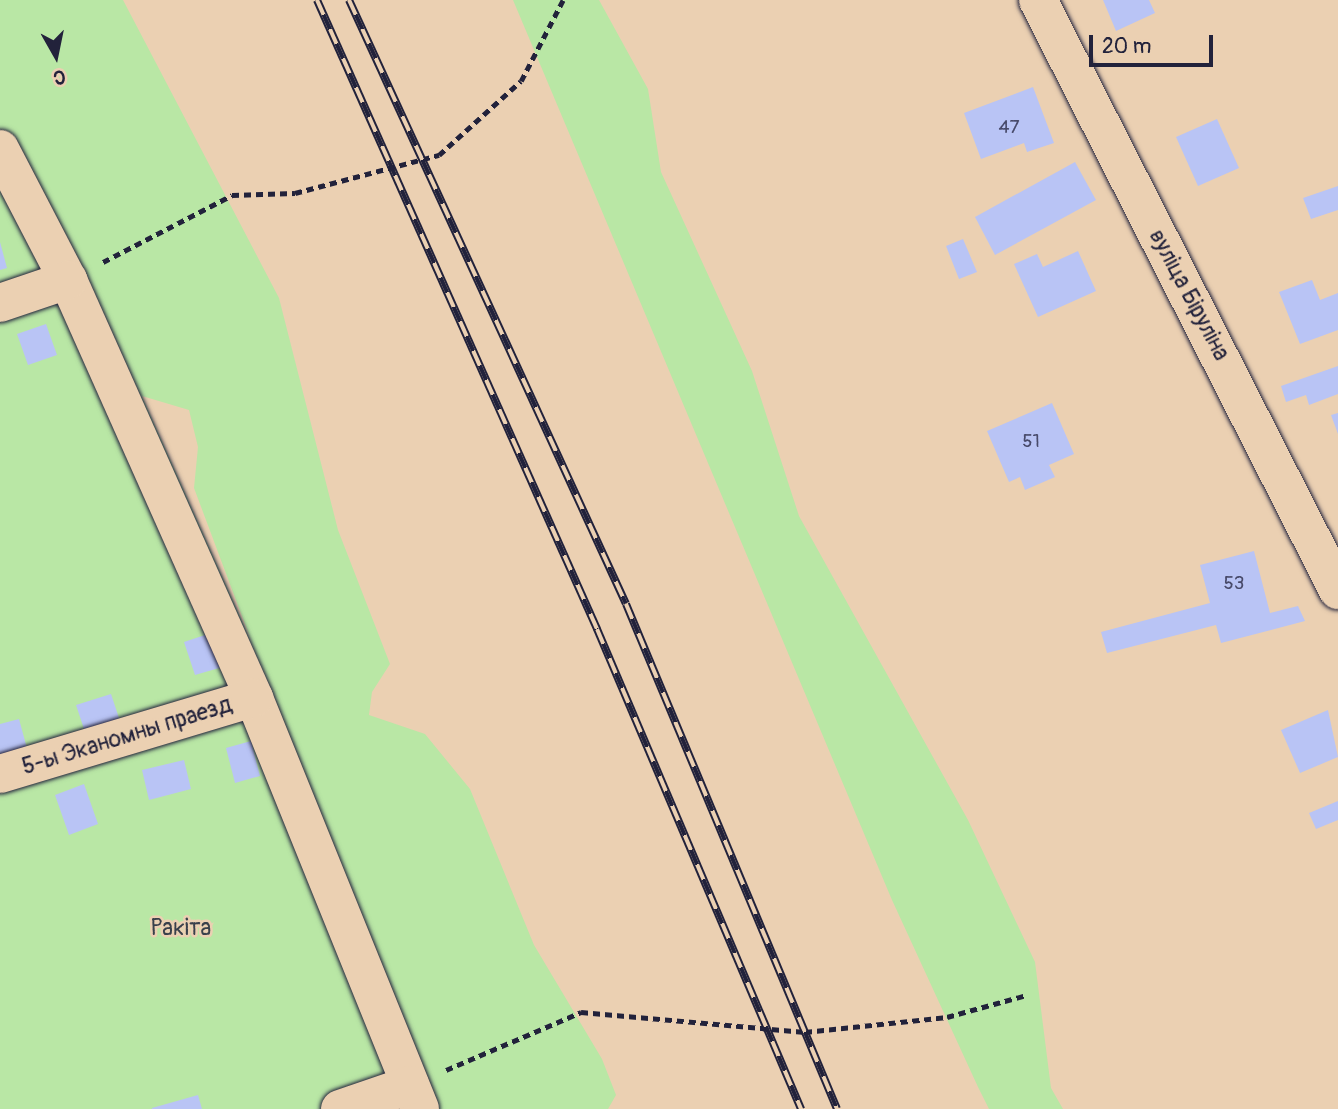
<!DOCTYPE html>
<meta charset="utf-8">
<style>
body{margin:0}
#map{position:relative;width:1338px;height:1109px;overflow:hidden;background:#ebd0b2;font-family:Pangolin,sans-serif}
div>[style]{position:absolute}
.green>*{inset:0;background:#b9e7a5}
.building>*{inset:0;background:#b9c4f5}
.path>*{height:4.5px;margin-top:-2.25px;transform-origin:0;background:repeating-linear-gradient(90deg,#22223b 0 7px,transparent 0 12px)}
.roads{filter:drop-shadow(0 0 2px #22223b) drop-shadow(0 0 2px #22223b)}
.minor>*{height:38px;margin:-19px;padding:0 19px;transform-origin:19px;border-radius:19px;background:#ebd0b2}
.rail>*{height:8px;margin-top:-4px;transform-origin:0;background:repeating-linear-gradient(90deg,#ebd0b2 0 16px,#22223b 0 32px);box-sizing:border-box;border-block:2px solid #22223b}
span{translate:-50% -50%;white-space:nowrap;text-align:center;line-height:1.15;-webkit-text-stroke:5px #ebd0b2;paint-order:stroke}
.number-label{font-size:19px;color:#484a6a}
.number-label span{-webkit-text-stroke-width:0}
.street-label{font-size:23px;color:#22223b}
.park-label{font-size:23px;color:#39404b}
.north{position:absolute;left:21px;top:21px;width:70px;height:70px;-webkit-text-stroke:5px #ebd0b2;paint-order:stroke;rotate:171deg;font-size:19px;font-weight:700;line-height:28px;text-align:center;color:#22223b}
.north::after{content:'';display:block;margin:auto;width:24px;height:32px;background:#22223b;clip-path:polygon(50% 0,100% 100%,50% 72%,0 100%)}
.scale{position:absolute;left:1089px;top:35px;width:124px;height:32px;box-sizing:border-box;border:4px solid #22223b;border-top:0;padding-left:9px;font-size:21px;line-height:24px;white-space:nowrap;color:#22223b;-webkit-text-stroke:5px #ebd0b2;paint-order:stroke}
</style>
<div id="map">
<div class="green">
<div style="clip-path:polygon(evenodd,0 0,123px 0,279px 298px,338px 530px,390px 664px,372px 692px,369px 715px,425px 734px,470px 789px,534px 945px,602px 1059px,616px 1095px,608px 1109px,0 1109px,0 0,142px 396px,189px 410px,198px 447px,194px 488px,252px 643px,142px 396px)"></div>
<div style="clip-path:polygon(513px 0,599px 0,648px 89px,661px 172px,752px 371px,799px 516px,968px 820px,1035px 962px,1051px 1088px,1063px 1109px,989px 1109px,978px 1087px,892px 900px)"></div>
</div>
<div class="building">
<div style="clip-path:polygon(1103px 0,1149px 0,1155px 13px,1116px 31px)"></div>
<div style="clip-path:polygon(1033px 87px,1054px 143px,1027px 152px,1024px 143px,981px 159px,964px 113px)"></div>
<div style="clip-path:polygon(1217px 119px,1239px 168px,1198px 186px,1176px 137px)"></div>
<div style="clip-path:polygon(1075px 162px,1096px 200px,995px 255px,975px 217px)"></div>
<div style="clip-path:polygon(1338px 186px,1338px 210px,1311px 219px,1303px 198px)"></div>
<div style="clip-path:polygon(963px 239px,977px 272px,959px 279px,946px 246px)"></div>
<div style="clip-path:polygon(0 242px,7px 268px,0 270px)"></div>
<div style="clip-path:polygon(1078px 251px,1096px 291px,1038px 317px,1014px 264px,1037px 254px,1043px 267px)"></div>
<div style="clip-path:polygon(1312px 280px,1320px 300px,1338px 293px,1338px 330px,1300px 344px,1279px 292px)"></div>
<div style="clip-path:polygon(46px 324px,57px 355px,28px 365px,17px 334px)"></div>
<div style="clip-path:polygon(1338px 366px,1338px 394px,1309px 405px,1306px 395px,1286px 402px,1281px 386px)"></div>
<div style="clip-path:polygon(1052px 403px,1074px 454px,1049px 465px,1055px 477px,1025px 490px,1020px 477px,1009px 482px,987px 431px)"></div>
<div style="clip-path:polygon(1338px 413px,1338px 434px,1331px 415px)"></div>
<div style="clip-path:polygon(1254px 551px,1270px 613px,1298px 606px,1305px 621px,1221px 643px,1216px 625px,1107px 653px,1101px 632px,1210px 603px,1200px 565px)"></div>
<div style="clip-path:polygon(214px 632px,226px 666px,195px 675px,184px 642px)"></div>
<div style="clip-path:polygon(111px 694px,121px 724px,86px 735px,76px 705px)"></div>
<div style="clip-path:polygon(1328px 710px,1338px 757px,1300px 773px,1281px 730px)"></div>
<div style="clip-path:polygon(19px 719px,28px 752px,0 760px,0 724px)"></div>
<div style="clip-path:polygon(251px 741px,260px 776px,235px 783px,226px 748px)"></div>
<div style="clip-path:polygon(184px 760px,191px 789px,149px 800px,142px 770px)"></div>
<div style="clip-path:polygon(84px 784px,98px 824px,69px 835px,55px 795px)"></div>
<div style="clip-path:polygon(1338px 801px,1338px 820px,1316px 829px,1309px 813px)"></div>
<div style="clip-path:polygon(198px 1095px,202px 1109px,152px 1109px,152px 1108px)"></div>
</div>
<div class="path">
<div style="left:103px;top:262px;width:145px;rotate:-27.4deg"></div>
<div style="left:232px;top:195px;width:63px;rotate:-1.8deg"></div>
<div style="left:295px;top:193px;width:149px;rotate:-14.8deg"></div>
<div style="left:439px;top:155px;width:110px;rotate:-42.1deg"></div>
<div style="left:521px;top:81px;width:91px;rotate:-62.6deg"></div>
<div style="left:446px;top:1070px;width:147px;rotate:-23.2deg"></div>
<div style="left:581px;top:1012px;width:225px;rotate:5.1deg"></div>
<div style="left:805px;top:1032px;width:143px;rotate:-6deg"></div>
<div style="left:947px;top:1017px;width:83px;rotate:-15.4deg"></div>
</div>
<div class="roads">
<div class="minor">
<div style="left:1038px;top:0;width:662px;rotate:63.05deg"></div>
<div style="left:0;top:149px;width:148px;rotate:62.6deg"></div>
<div style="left:68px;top:280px;width:458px;rotate:66deg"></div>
<div style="left:254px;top:698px;width:443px;rotate:68deg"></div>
<div style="left:0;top:303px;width:72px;rotate:-18.7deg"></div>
<div style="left:0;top:774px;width:265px;rotate:-16.7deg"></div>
<div style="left:340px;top:1109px;width:74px;rotate:-18.9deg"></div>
</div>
</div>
<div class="rail">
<div style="left:317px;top:0;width:689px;rotate:66deg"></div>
<div style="left:597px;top:629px;width:522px;rotate:66.97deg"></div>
<div style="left:349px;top:0;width:664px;rotate:65.36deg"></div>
<div style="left:626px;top:604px;width:547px;rotate:67.32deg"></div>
</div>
<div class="number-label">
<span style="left:1009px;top:128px">47</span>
<span style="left:1031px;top:442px">51</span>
<span style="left:1234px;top:584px">53</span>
</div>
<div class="street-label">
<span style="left:1189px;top:295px;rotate:62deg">вуліца Біруліна</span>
<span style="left:127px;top:736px;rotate:-17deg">5-ы Эканомны праезд</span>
</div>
<div class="park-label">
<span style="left:181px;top:928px">Ракіта</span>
</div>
<div class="north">С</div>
<div class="scale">20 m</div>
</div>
